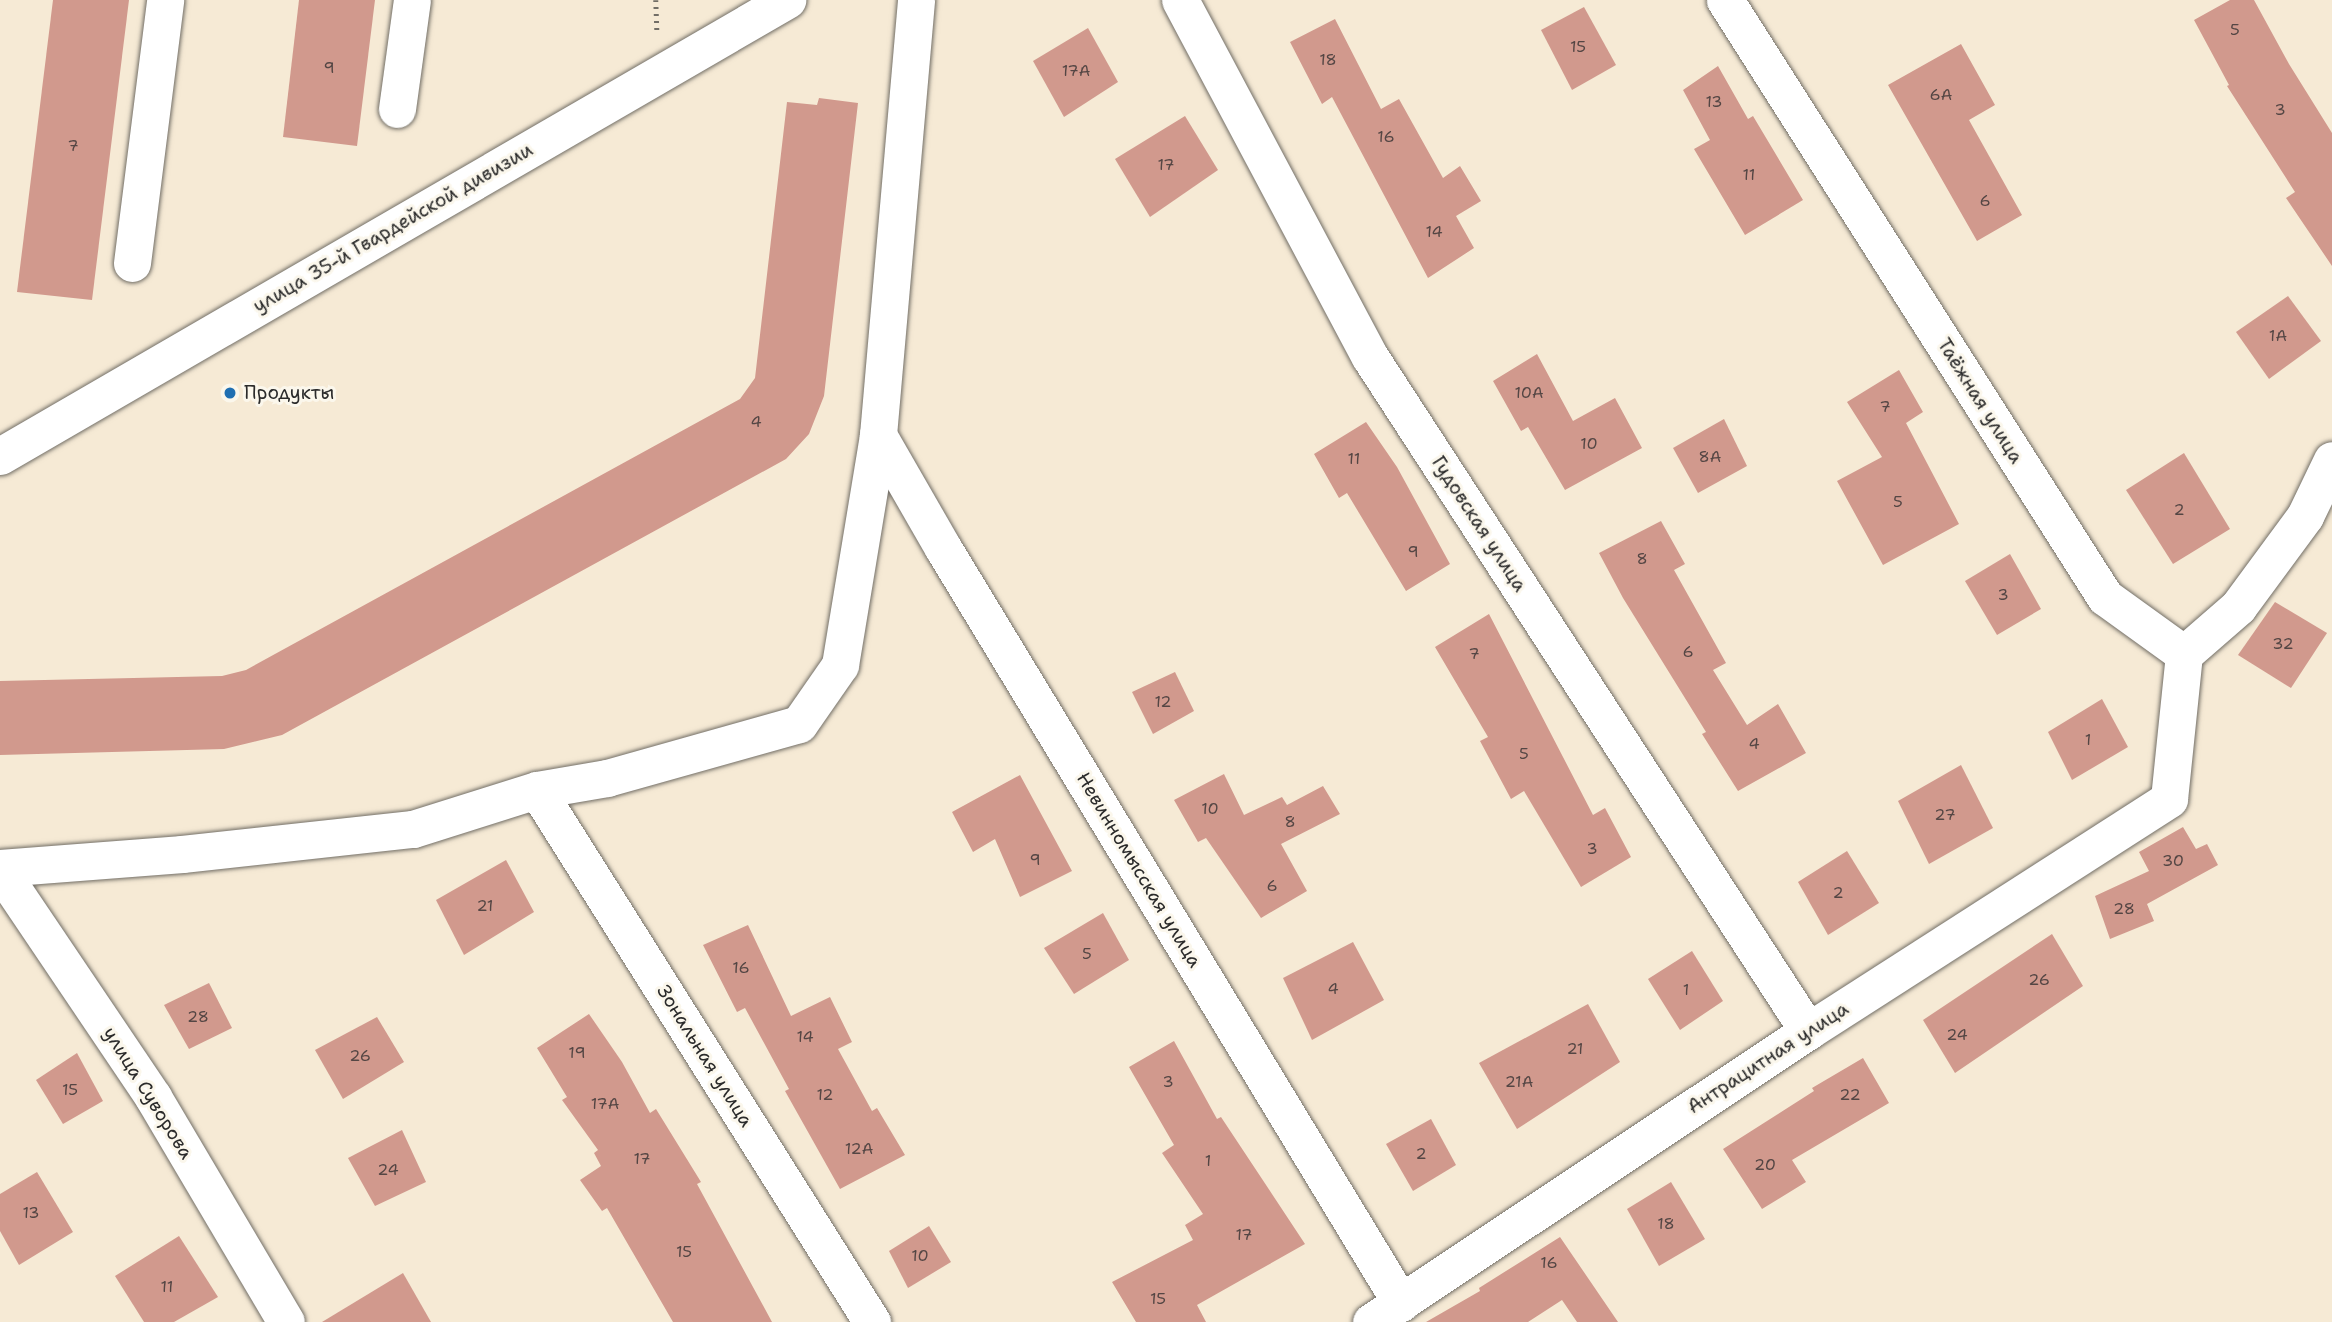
<!DOCTYPE html>
<meta charset="utf-8">
<style>
body{margin:0}
#map{position:relative;width:2332px;height:1322px;overflow:hidden;background:#f6ead5;font-family:"Shantell Sans",sans-serif}
div>[style]{position:absolute}
.building>*{inset:0;background:#d1998d}
.path>*{height:4.5px;margin-top:-2.25px;transform-origin:0;background:repeating-linear-gradient(90deg,#726e66 0 2px,transparent 0 7px)}
.roads{filter:drop-shadow(0 0 2px #726e66) drop-shadow(0 0 2px #726e66)}
.minor>*{height:37px;margin:-18.5px;padding:0 18.5px;transform-origin:18.5px;border-radius:18.5px;background:#fff}
.dots>*{width:19px;height:19px;translate:-50% -50%;box-sizing:border-box;border:4px solid #fbf7ec;border-radius:50%}
span{translate:-50% -50%;white-space:nowrap;text-align:center;line-height:1.15;-webkit-text-stroke:6px #fbf7ec;paint-order:stroke}
.number-label{font-size:16px;color:#544644}
.number-label span{-webkit-text-stroke-width:0}
.street-label{font-size:19px;color:#2b2b2b}
.poi-label{font-size:19px;color:#2b2b2b}
.left{translate:0 -50%;text-align:left}
</style>
<div id="map">
<div class="building">
<div style="clip-path:polygon(53px 0,129px 0,92px 300px,17px 292px)"></div>
<div style="clip-path:polygon(299px 0,375px 0,357px 146px,283px 137px)"></div>
<div style="clip-path:polygon(2230px 0,2254px 0,2289px 64px,2332px 133px,2332px 266px,2286px 198px,2295px 192px,2227px 86px,2229px 85px,2194px 20px)"></div>
<div style="clip-path:polygon(1584px 7px,1616px 65px,1572px 90px,1541px 30px)"></div>
<div style="clip-path:polygon(1335px 19px,1381px 109px,1399px 99px,1443px 178px,1460px 166px,1481px 201px,1456px 216px,1474px 248px,1428px 278px,1332px 97px,1322px 104px,1290px 42px)"></div>
<div style="clip-path:polygon(1088px 28px,1118px 82px,1064px 117px,1033px 61px)"></div>
<div style="clip-path:polygon(1961px 44px,1995px 105px,1969px 120px,2022px 215px,1977px 241px,1888px 85px)"></div>
<div style="clip-path:polygon(1718px 66px,1748px 119px,1753px 116px,1803px 200px,1745px 235px,1694px 149px,1710px 140px,1683px 90px)"></div>
<div style="clip-path:polygon(819px 98px,858px 103px,824px 396px,809px 434px,786px 459px,282px 735px,224px 749px,0 755px,0 681px,222px 676px,246px 670px,740px 399px,755px 378px,787px 102px,817px 105px)"></div>
<div style="clip-path:polygon(1185px 116px,1218px 170px,1150px 217px,1115px 159px)"></div>
<div style="clip-path:polygon(2288px 296px,2321px 341px,2269px 379px,2236px 332px)"></div>
<div style="clip-path:polygon(1537px 354px,1573px 421px,1615px 398px,1642px 448px,1565px 490px,1528px 427px,1521px 431px,1493px 381px)"></div>
<div style="clip-path:polygon(1899px 370px,1923px 412px,1906px 423px,1959px 524px,1883px 565px,1837px 481px,1882px 457px,1847px 402px)"></div>
<div style="clip-path:polygon(1724px 419px,1747px 466px,1698px 493px,1673px 448px)"></div>
<div style="clip-path:polygon(1366px 422px,1397px 467px,1450px 564px,1406px 591px,1347px 493px,1339px 498px,1314px 454px)"></div>
<div style="clip-path:polygon(2184px 453px,2230px 529px,2173px 564px,2126px 490px)"></div>
<div style="clip-path:polygon(1661px 521px,1685px 564px,1674px 570px,1726px 663px,1713px 670px,1747px 725px,1778px 704px,1806px 753px,1738px 791px,1702px 734px,1706px 732px,1623px 598px,1599px 553px)"></div>
<div style="clip-path:polygon(2010px 554px,2041px 609px,1997px 635px,1965px 581px)"></div>
<div style="clip-path:polygon(2275px 602px,2327px 633px,2291px 688px,2238px 655px)"></div>
<div style="clip-path:polygon(1489px 614px,1593px 815px,1605px 808px,1631px 857px,1581px 887px,1524px 791px,1511px 799px,1480px 741px,1488px 737px,1435px 647px)"></div>
<div style="clip-path:polygon(1175px 672px,1194px 711px,1153px 734px,1132px 692px)"></div>
<div style="clip-path:polygon(2102px 699px,2128px 747px,2072px 780px,2048px 732px)"></div>
<div style="clip-path:polygon(1961px 765px,1993px 828px,1929px 864px,1898px 801px)"></div>
<div style="clip-path:polygon(1224px 774px,1244px 815px,1282px 797px,1287px 805px,1323px 786px,1340px 814px,1281px 844px,1307px 891px,1261px 918px,1206px 838px,1198px 842px,1174px 800px)"></div>
<div style="clip-path:polygon(1020px 775px,1072px 871px,1020px 897px,995px 839px,973px 852px,952px 812px)"></div>
<div style="clip-path:polygon(2183px 827px,2196px 849px,2207px 844px,2218px 865px,2147px 904px,2154px 921px,2110px 939px,2095px 896px,2149px 871px,2139px 852px)"></div>
<div style="clip-path:polygon(1847px 851px,1879px 903px,1828px 935px,1798px 882px)"></div>
<div style="clip-path:polygon(506px 860px,534px 912px,464px 955px,436px 900px)"></div>
<div style="clip-path:polygon(1103px 913px,1129px 960px,1074px 994px,1044px 948px)"></div>
<div style="clip-path:polygon(748px 925px,791px 1016px,830px 997px,852px 1042px,838px 1049px,872px 1111px,877px 1108px,905px 1155px,840px 1189px,785px 1091px,789px 1089px,745px 1008px,737px 1012px,703px 945px)"></div>
<div style="clip-path:polygon(2052px 934px,2083px 986px,1955px 1073px,1923px 1020px)"></div>
<div style="clip-path:polygon(1353px 942px,1384px 1000px,1312px 1040px,1283px 978px)"></div>
<div style="clip-path:polygon(1692px 951px,1723px 1001px,1680px 1030px,1648px 979px)"></div>
<div style="clip-path:polygon(209px 983px,232px 1028px,189px 1049px,164px 1005px)"></div>
<div style="clip-path:polygon(1588px 1004px,1620px 1062px,1517px 1129px,1479px 1063px)"></div>
<div style="clip-path:polygon(589px 1014px,622px 1062px,650px 1113px,656px 1109px,701px 1182px,697px 1184px,772px 1322px,673px 1322px,607px 1208px,602px 1211px,580px 1180px,601px 1166px,594px 1153px,598px 1150px,562px 1100px,567px 1097px,537px 1048px)"></div>
<div style="clip-path:polygon(377px 1017px,404px 1062px,343px 1099px,315px 1050px)"></div>
<div style="clip-path:polygon(1174px 1041px,1217px 1119px,1221px 1117px,1305px 1244px,1197px 1305px,1206px 1322px,1136px 1322px,1112px 1282px,1193px 1240px,1185px 1225px,1203px 1214px,1162px 1153px,1174px 1145px,1129px 1067px)"></div>
<div style="clip-path:polygon(77px 1053px,103px 1101px,63px 1124px,36px 1080px)"></div>
<div style="clip-path:polygon(1863px 1058px,1889px 1103px,1792px 1160px,1806px 1182px,1762px 1209px,1723px 1149px,1814px 1091px,1812px 1088px)"></div>
<div style="clip-path:polygon(1431px 1119px,1456px 1165px,1413px 1191px,1386px 1144px)"></div>
<div style="clip-path:polygon(402px 1130px,426px 1182px,375px 1206px,348px 1158px)"></div>
<div style="clip-path:polygon(37px 1172px,73px 1232px,19px 1265px,0 1231px,0 1194px)"></div>
<div style="clip-path:polygon(1671px 1182px,1705px 1239px,1659px 1266px,1627px 1209px)"></div>
<div style="clip-path:polygon(929px 1226px,951px 1262px,908px 1288px,889px 1251px)"></div>
<div style="clip-path:polygon(179px 1236px,218px 1297px,174px 1322px,144px 1322px,115px 1276px)"></div>
<div style="clip-path:polygon(1560px 1237px,1618px 1322px,1577px 1322px,1562px 1300px,1528px 1322px,1426px 1322px,1480px 1291px,1479px 1288px)"></div>
<div style="clip-path:polygon(403px 1273px,431px 1322px,322px 1322px)"></div>
</div>
<div class="path">
<div style="left:656px;top:0;width:32px;rotate:88deg"></div>
</div>
<div class="roads">
<div class="minor">
<div style="left:1180px;top:0;width:404px;rotate:62deg"></div>
<div style="left:1370px;top:357px;width:804px;rotate:56.98deg"></div>
<div style="left:397px;top:109px;width:110px;rotate:-82.2deg"></div>
<div style="left:132px;top:263px;width:265px;rotate:-82.8deg"></div>
<div style="left:878px;top:435px;width:130px;rotate:60.1deg"></div>
<div style="left:943px;top:548px;width:883px;rotate:58.76deg"></div>
<div style="left:0;top:456px;width:910px;rotate:-30.09deg"></div>
<div style="left:2184px;top:654px;width:72px;rotate:-41deg"></div>
<div style="left:2238px;top:607px;width:113px;rotate:-53.6deg"></div>
<div style="left:2305px;top:516px;width:62px;rotate:-64.3deg"></div>
<div style="left:537px;top:790px;width:629px;rotate:57.8deg"></div>
<div style="left:0;top:868px;width:183px;rotate:-4.4deg"></div>
<div style="left:182px;top:854px;width:232px;rotate:-6.2deg"></div>
<div style="left:413px;top:829px;width:130px;rotate:-17.5deg"></div>
<div style="left:537px;top:790px;width:71px;rotate:-9.7deg"></div>
<div style="left:607px;top:778px;width:199px;rotate:-15.7deg"></div>
<div style="left:799px;top:724px;width:72px;rotate:-55.2deg"></div>
<div style="left:840px;top:665px;width:233px;rotate:-80.6deg"></div>
<div style="left:878px;top:435px;width:437px;rotate:-85deg"></div>
<div style="left:0;top:870px;width:274px;rotate:56deg"></div>
<div style="left:153px;top:1097px;width:261px;rotate:59.4deg"></div>
<div style="left:1371px;top:1322px;width:525px;rotate:-33.66deg"></div>
<div style="left:1808px;top:1031px;width:429px;rotate:-32.7deg"></div>
<div style="left:2169px;top:799px;width:146px;rotate:-84.1deg"></div>
<div style="left:2184px;top:654px;width:97px;rotate:-144.2deg"></div>
<div style="left:2105px;top:597px;width:708px;rotate:-122.48deg"></div>
</div>
</div>
<div class="dots">
<div style="left:230px;top:393px;background:#1f6fb2"></div>
</div>
<div class="number-label">
<span style="left:2235px;top:30px">5</span>
<span style="left:1578px;top:47px">15</span>
<span style="left:1328px;top:60px">18</span>
<span style="left:329px;top:68px">9</span>
<span style="left:1076px;top:71px">17А</span>
<span style="left:1941px;top:95px">6А</span>
<span style="left:1714px;top:102px">13</span>
<span style="left:2280px;top:110px">3</span>
<span style="left:1386px;top:137px">16</span>
<span style="left:73px;top:146px">7</span>
<span style="left:1166px;top:165px">17</span>
<span style="left:1749px;top:175px">11</span>
<span style="left:1985px;top:201px">6</span>
<span style="left:1434px;top:232px">14</span>
<span style="left:2278px;top:336px">1А</span>
<span style="left:1529px;top:393px">10А</span>
<span style="left:1885px;top:407px">7</span>
<span style="left:756px;top:422px">4</span>
<span style="left:1589px;top:444px">10</span>
<span style="left:1710px;top:457px">8А</span>
<span style="left:1354px;top:459px">11</span>
<span style="left:1898px;top:502px">5</span>
<span style="left:2179px;top:510px">2</span>
<span style="left:1413px;top:552px">9</span>
<span style="left:1642px;top:559px">8</span>
<span style="left:2003px;top:595px">3</span>
<span style="left:2283px;top:644px">32</span>
<span style="left:1688px;top:652px">6</span>
<span style="left:1474px;top:654px">7</span>
<span style="left:1163px;top:702px">12</span>
<span style="left:2088px;top:740px">1</span>
<span style="left:1754px;top:744px">4</span>
<span style="left:1524px;top:754px">5</span>
<span style="left:1210px;top:809px">10</span>
<span style="left:1945px;top:815px">27</span>
<span style="left:1290px;top:822px">8</span>
<span style="left:1592px;top:849px">3</span>
<span style="left:1035px;top:860px">9</span>
<span style="left:2173px;top:861px">30</span>
<span style="left:1272px;top:886px">6</span>
<span style="left:1838px;top:893px">2</span>
<span style="left:485px;top:906px">21</span>
<span style="left:2124px;top:909px">28</span>
<span style="left:1087px;top:954px">5</span>
<span style="left:741px;top:968px">16</span>
<span style="left:2039px;top:980px">26</span>
<span style="left:1333px;top:989px">4</span>
<span style="left:1686px;top:990px">1</span>
<span style="left:198px;top:1017px">28</span>
<span style="left:1957px;top:1035px">24</span>
<span style="left:805px;top:1037px">14</span>
<span style="left:1575px;top:1049px">21</span>
<span style="left:577px;top:1053px">19</span>
<span style="left:360px;top:1056px">26</span>
<span style="left:1168px;top:1082px">3</span>
<span style="left:1519px;top:1082px">21А</span>
<span style="left:70px;top:1090px">15</span>
<span style="left:825px;top:1095px">12</span>
<span style="left:1850px;top:1095px">22</span>
<span style="left:605px;top:1104px">17А</span>
<span style="left:859px;top:1149px">12А</span>
<span style="left:1421px;top:1154px">2</span>
<span style="left:642px;top:1159px">17</span>
<span style="left:1208px;top:1161px">1</span>
<span style="left:1765px;top:1165px">20</span>
<span style="left:388px;top:1170px">24</span>
<span style="left:31px;top:1213px">13</span>
<span style="left:1666px;top:1224px">18</span>
<span style="left:1244px;top:1235px">17</span>
<span style="left:684px;top:1252px">15</span>
<span style="left:920px;top:1256px">10</span>
<span style="left:1549px;top:1263px">16</span>
<span style="left:167px;top:1287px">11</span>
<span style="left:1158px;top:1299px">15</span>
</div>
<div class="street-label">
<span style="left:393px;top:228px;rotate:-30deg">улица 35-й Гвардейской дивизии</span>
<span style="left:1980px;top:401px;rotate:58deg">Таёжная улица</span>
<span style="left:1479px;top:524px;rotate:57deg">Гудовская улица</span>
<span style="left:1139px;top:870px;rotate:59deg">Невинномысская улица</span>
<span style="left:705px;top:1056px;rotate:58deg">Зональная улица</span>
<span style="left:1768px;top:1058px;rotate:-33deg">Антрацитная улица</span>
<span style="left:148px;top:1093px;rotate:58deg">улица Суворова</span>
</div>
<div class="poi-label">
<span class="left" style="left:244px;top:393px">Продукты</span>
</div>
</div>
